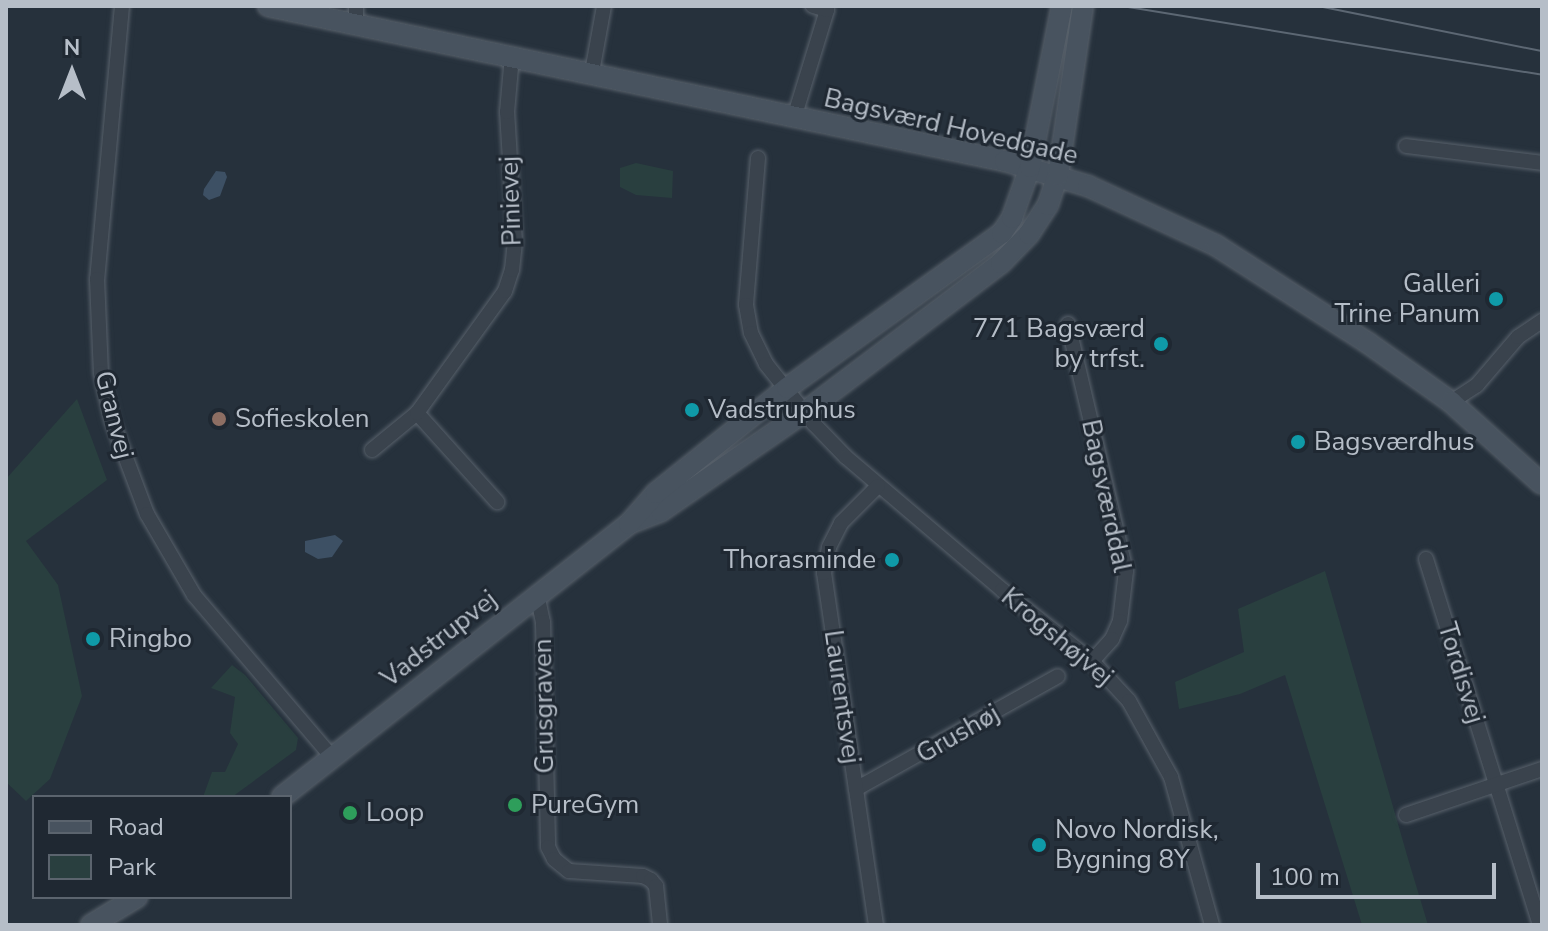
<!DOCTYPE html>
<meta charset="utf-8">
<style>
body{margin:0}
#map{position:relative;width:1548px;height:931px;overflow:hidden;background:#26313c;font-family:"Nunito Sans",sans-serif}
div>[style]{position:absolute}
.green>*{inset:0;background:#293f3f}
.water>*{inset:0;background:#3d5064}
.roads{filter:drop-shadow(0 0 2px #58616b) drop-shadow(0 0 2px #58616b)}
.street>*{height:14px;margin:-7px;padding:0 7px;transform-origin:7px;border-radius:7px;background:#3a434d}
.secondary>*{height:20px;margin:-10px;padding:0 10px;transform-origin:10px;border-radius:10px;background:#48535f}
.tram>*{height:2px;margin:-1px;padding:0 1px;transform-origin:1px;border-radius:1px;background:#5c6773}
.dots>*{width:22px;height:22px;translate:-50% -50%;box-sizing:border-box;border:4px solid #1f2832;border-radius:50%}
span{translate:-50% -50%;white-space:nowrap;text-align:center;line-height:1.15;-webkit-text-stroke:6px #1f2832;paint-order:stroke}
.street-label{font-size:26px;color:#b6bec8}
.poi-label{font-size:26px;color:#b6bec8}
.right{translate:-100% -50%;text-align:right}
.left{translate:0 -50%;text-align:left}
.frame{position:absolute;inset:0;border:8px solid #b6bec8;pointer-events:none}
.legend{position:absolute;left:32px;top:795px;width:260px;height:104px;box-sizing:border-box;background:#1f2832;border:2px solid #5b646e;margin:0;padding:10px 14px;list-style:none;font-size:24px;color:#b6bec8}
.legend li{display:flex;align-items:center;gap:16px;height:40px}
.legend b{width:40px;border:2px solid #5b646e}
.north{position:absolute;left:32px;top:32px;width:80px;height:80px;-webkit-text-stroke:6px #1f2832;paint-order:stroke;rotate:0deg;font-size:22px;font-weight:700;line-height:32px;text-align:center;color:#b6bec8}
.north::after{content:'';display:block;margin:auto;width:28px;height:36px;background:#b6bec8;clip-path:polygon(50% 0,100% 100%,50% 72%,0 100%)}
.scale{position:absolute;left:1256px;top:863px;width:240px;height:36px;box-sizing:border-box;border:4px solid #b6bec8;border-top:0;padding-left:10px;font-size:24px;line-height:28px;white-space:nowrap;color:#b6bec8;-webkit-text-stroke:6px #1f2832;paint-order:stroke}
</style>
<div id="map">
<div class="green">
<div style="clip-path:polygon(636px 163px,673px 171px,672px 198px,636px 195px,620px 187px,620px 168px)"></div>
<div style="clip-path:polygon(77px 399px,107px 480px,26px 541px,58px 585px,82px 696px,50px 779px,26px 801px,6px 782px,6px 479px)"></div>
<div style="clip-path:polygon(1325px 571px,1409px 862px,1428px 925px,1362px 925px,1285px 675px,1240px 694px,1179px 709px,1175px 682px,1244px 652px,1238px 609px)"></div>
<div style="clip-path:polygon(232px 665px,245px 675px,298px 738px,296px 750px,232px 797px,203px 797px,212px 772px,225px 772px,238px 744px,230px 733px,235px 697px,211px 688px)"></div>
</div>
<div class="water">
<div style="clip-path:polygon(216px 171px,225px 172px,227px 177px,220px 196px,209px 200px,203px 195px,204px 189px)"></div>
<div style="clip-path:polygon(335px 535px,343px 541px,332px 557px,318px 559px,305px 552px,305px 541px)"></div>
</div>
<div class="roads">
<div class="street">
<div style="left:122px;top:6px;width:274px;rotate:95.2deg"></div>
<div style="left:97px;top:279px;width:94px;rotate:87.6deg"></div>
<div style="left:101px;top:373px;width:49px;rotate:77.1deg"></div>
<div style="left:112px;top:421px;width:99px;rotate:69.4deg"></div>
<div style="left:147px;top:514px;width:94px;rotate:59.9deg"></div>
<div style="left:194px;top:595px;width:213px;rotate:49.6deg"></div>
<div style="left:356px;top:25px;width:19px;rotate:-90deg"></div>
<div style="left:592px;top:72px;width:67px;rotate:-79.7deg"></div>
<div style="left:794px;top:118px;width:113px;rotate:-73deg"></div>
<div style="left:827px;top:10px;width:15px;rotate:-164deg"></div>
<div style="left:1406px;top:146px;width:137px;rotate:7.1deg"></div>
<div style="left:758px;top:158px;width:147px;rotate:94.7deg"></div>
<div style="left:746px;top:305px;width:28px;rotate:80deg"></div>
<div style="left:751px;top:333px;width:34px;rotate:64deg"></div>
<div style="left:766px;top:364px;width:77px;rotate:51.3deg"></div>
<div style="left:814px;top:424px;width:46px;rotate:45.9deg"></div>
<div style="left:846px;top:457px;width:205px;rotate:40.4deg"></div>
<div style="left:1002px;top:590px;width:115px;rotate:38.3deg"></div>
<div style="left:1092px;top:661px;width:54px;rotate:47.2deg"></div>
<div style="left:1129px;top:701px;width:87px;rotate:61.1deg"></div>
<div style="left:1171px;top:777px;width:154px;rotate:74.5deg"></div>
<div style="left:1068px;top:324px;width:254px;rotate:76.8deg"></div>
<div style="left:1126px;top:571px;width:50px;rotate:96.8deg"></div>
<div style="left:1120px;top:621px;width:20px;rotate:114deg"></div>
<div style="left:1112px;top:639px;width:30px;rotate:132deg"></div>
<div style="left:1451px;top:402px;width:31px;rotate:-33deg"></div>
<div style="left:1477px;top:385px;width:63px;rotate:-49.5deg"></div>
<div style="left:1518px;top:337px;width:29px;rotate:-34deg"></div>
<div style="left:417px;top:413px;width:120px;rotate:48deg"></div>
<div style="left:372px;top:450px;width:58px;rotate:-39.4deg"></div>
<div style="left:417px;top:413px;width:150px;rotate:-54.2deg"></div>
<div style="left:505px;top:291px;width:22px;rotate:-72deg"></div>
<div style="left:512px;top:270px;width:28px;rotate:-84deg"></div>
<div style="left:515px;top:242px;width:130px;rotate:-93.5deg"></div>
<div style="left:507px;top:112px;width:56px;rotate:-84.9deg"></div>
<div style="left:1426px;top:559px;width:383px;rotate:72.7deg"></div>
<div style="left:537px;top:594px;width:29px;rotate:78deg"></div>
<div style="left:543px;top:622px;width:225px;rotate:88.7deg"></div>
<div style="left:548px;top:847px;width:13px;rotate:63deg"></div>
<div style="left:554px;top:859px;width:19px;rotate:39deg"></div>
<div style="left:569px;top:871px;width:74px;rotate:3.9deg"></div>
<div style="left:643px;top:876px;width:9px;rotate:27deg"></div>
<div style="left:651px;top:880px;width:8px;rotate:50deg"></div>
<div style="left:656px;top:886px;width:39px;rotate:84deg"></div>
<div style="left:856px;top:789px;width:231px;rotate:-29.2deg"></div>
<div style="left:1406px;top:815px;width:144px;rotate:-18.7deg"></div>
<div style="left:876px;top:925px;width:356px;rotate:-98.4deg"></div>
<div style="left:824px;top:573px;width:26px;rotate:-79deg"></div>
<div style="left:829px;top:547px;width:27px;rotate:-63deg"></div>
<div style="left:841px;top:523px;width:52px;rotate:-45deg"></div>
</div>
<div class="secondary">
<div style="left:268px;top:6px;width:753px;rotate:11.88deg"></div>
<div style="left:1005px;top:161px;width:87px;rotate:16.8deg"></div>
<div style="left:1088px;top:186px;width:142px;rotate:24.9deg"></div>
<div style="left:1217px;top:246px;width:179px;rotate:32.7deg"></div>
<div style="left:1368px;top:343px;width:102px;rotate:35.4deg"></div>
<div style="left:1451px;top:402px;width:122px;rotate:42deg"></div>
<div style="left:633px;top:522px;width:30px;rotate:-21deg"></div>
<div style="left:661px;top:511px;width:176px;rotate:-34.6deg"></div>
<div style="left:806px;top:411px;width:245px;rotate:-37.2deg"></div>
<div style="left:1001px;top:263px;width:40px;rotate:-46deg"></div>
<div style="left:1029px;top:234px;width:35px;rotate:-57deg"></div>
<div style="left:1048px;top:205px;width:32px;rotate:-72deg"></div>
<div style="left:1058px;top:175px;width:171px;rotate:-81.6deg"></div>
<div style="left:282px;top:797px;width:442px;rotate:-38.2deg"></div>
<div style="left:629px;top:524px;width:41px;rotate:-48.9deg"></div>
<div style="left:656px;top:493px;width:168px;rotate:-38.7deg"></div>
<div style="left:787px;top:388px;width:265px;rotate:-35.8deg"></div>
<div style="left:1002px;top:233px;width:18px;rotate:-56deg"></div>
<div style="left:1012px;top:218px;width:54px;rotate:-70.6deg"></div>
<div style="left:1030px;top:167px;width:164px;rotate:-78.8deg"></div>
<div style="left:91px;top:925px;width:54px;rotate:-31.3deg"></div>
</div>
</div>
<div class="tram">
<div style="left:1122px;top:6px;width:426px;rotate:9.3deg"></div>
<div style="left:1318px;top:6px;width:228px;rotate:11.4deg"></div>
</div>
<div class="dots">
<div style="left:1496px;top:299px;background:#0f9aa8"></div>
<div style="left:1161px;top:344px;background:#0f9aa8"></div>
<div style="left:692px;top:410px;background:#0f9aa8"></div>
<div style="left:219px;top:419px;background:#8d6e63"></div>
<div style="left:1298px;top:442px;background:#0f9aa8"></div>
<div style="left:892px;top:560px;background:#0f9aa8"></div>
<div style="left:93px;top:639px;background:#0f9aa8"></div>
<div style="left:515px;top:805px;background:#2e9e5b"></div>
<div style="left:350px;top:813px;background:#2e9e5b"></div>
<div style="left:1039px;top:845px;background:#0f9aa8"></div>
</div>
<div class="street-label">
<span style="left:951px;top:127px;rotate:13deg">Bagsværd Hovedgade</span>
<span style="left:511px;top:201px;rotate:-92deg">Pinievej</span>
<span style="left:114px;top:415px;rotate:76deg">Granvej</span>
<span style="left:1106px;top:496px;rotate:78deg">Bagsværddal</span>
<span style="left:1057px;top:637px;rotate:40deg">Krogshøjvej</span>
<span style="left:439px;top:639px;rotate:-38deg">Vadstrupvej</span>
<span style="left:1461px;top:673px;rotate:73deg">Tordisvej</span>
<span style="left:842px;top:697px;rotate:82deg">Laurentsvej</span>
<span style="left:544px;top:706px;rotate:-91deg">Grusgraven</span>
<span style="left:958px;top:734px;rotate:-30deg">Grushøj</span>
</div>
<div class="poi-label">
<span class="right" style="left:1480px;top:299px">Galleri<br>Trine Panum</span>
<span class="right" style="left:1145px;top:344px">771 Bagsværd<br>by trfst.</span>
<span class="left" style="left:708px;top:410px">Vadstruphus</span>
<span class="left" style="left:235px;top:419px">Sofieskolen</span>
<span class="left" style="left:1314px;top:442px">Bagsværdhus</span>
<span class="right" style="left:876px;top:560px">Thorasminde</span>
<span class="left" style="left:109px;top:639px">Ringbo</span>
<span class="left" style="left:531px;top:805px">PureGym</span>
<span class="left" style="left:366px;top:813px">Loop</span>
<span class="left" style="left:1055px;top:845px">Novo Nordisk,<br>Bygning 8Y</span>
</div>
<div class="frame"></div>
<ul class="legend">
<li><b style="height:10px;background:#48535f"></b>Road</li>
<li><b style="height:22px;background:#293f3f"></b>Park</li>
</ul>
<div class="north">N</div>
<div class="scale">100 m</div>
</div>
